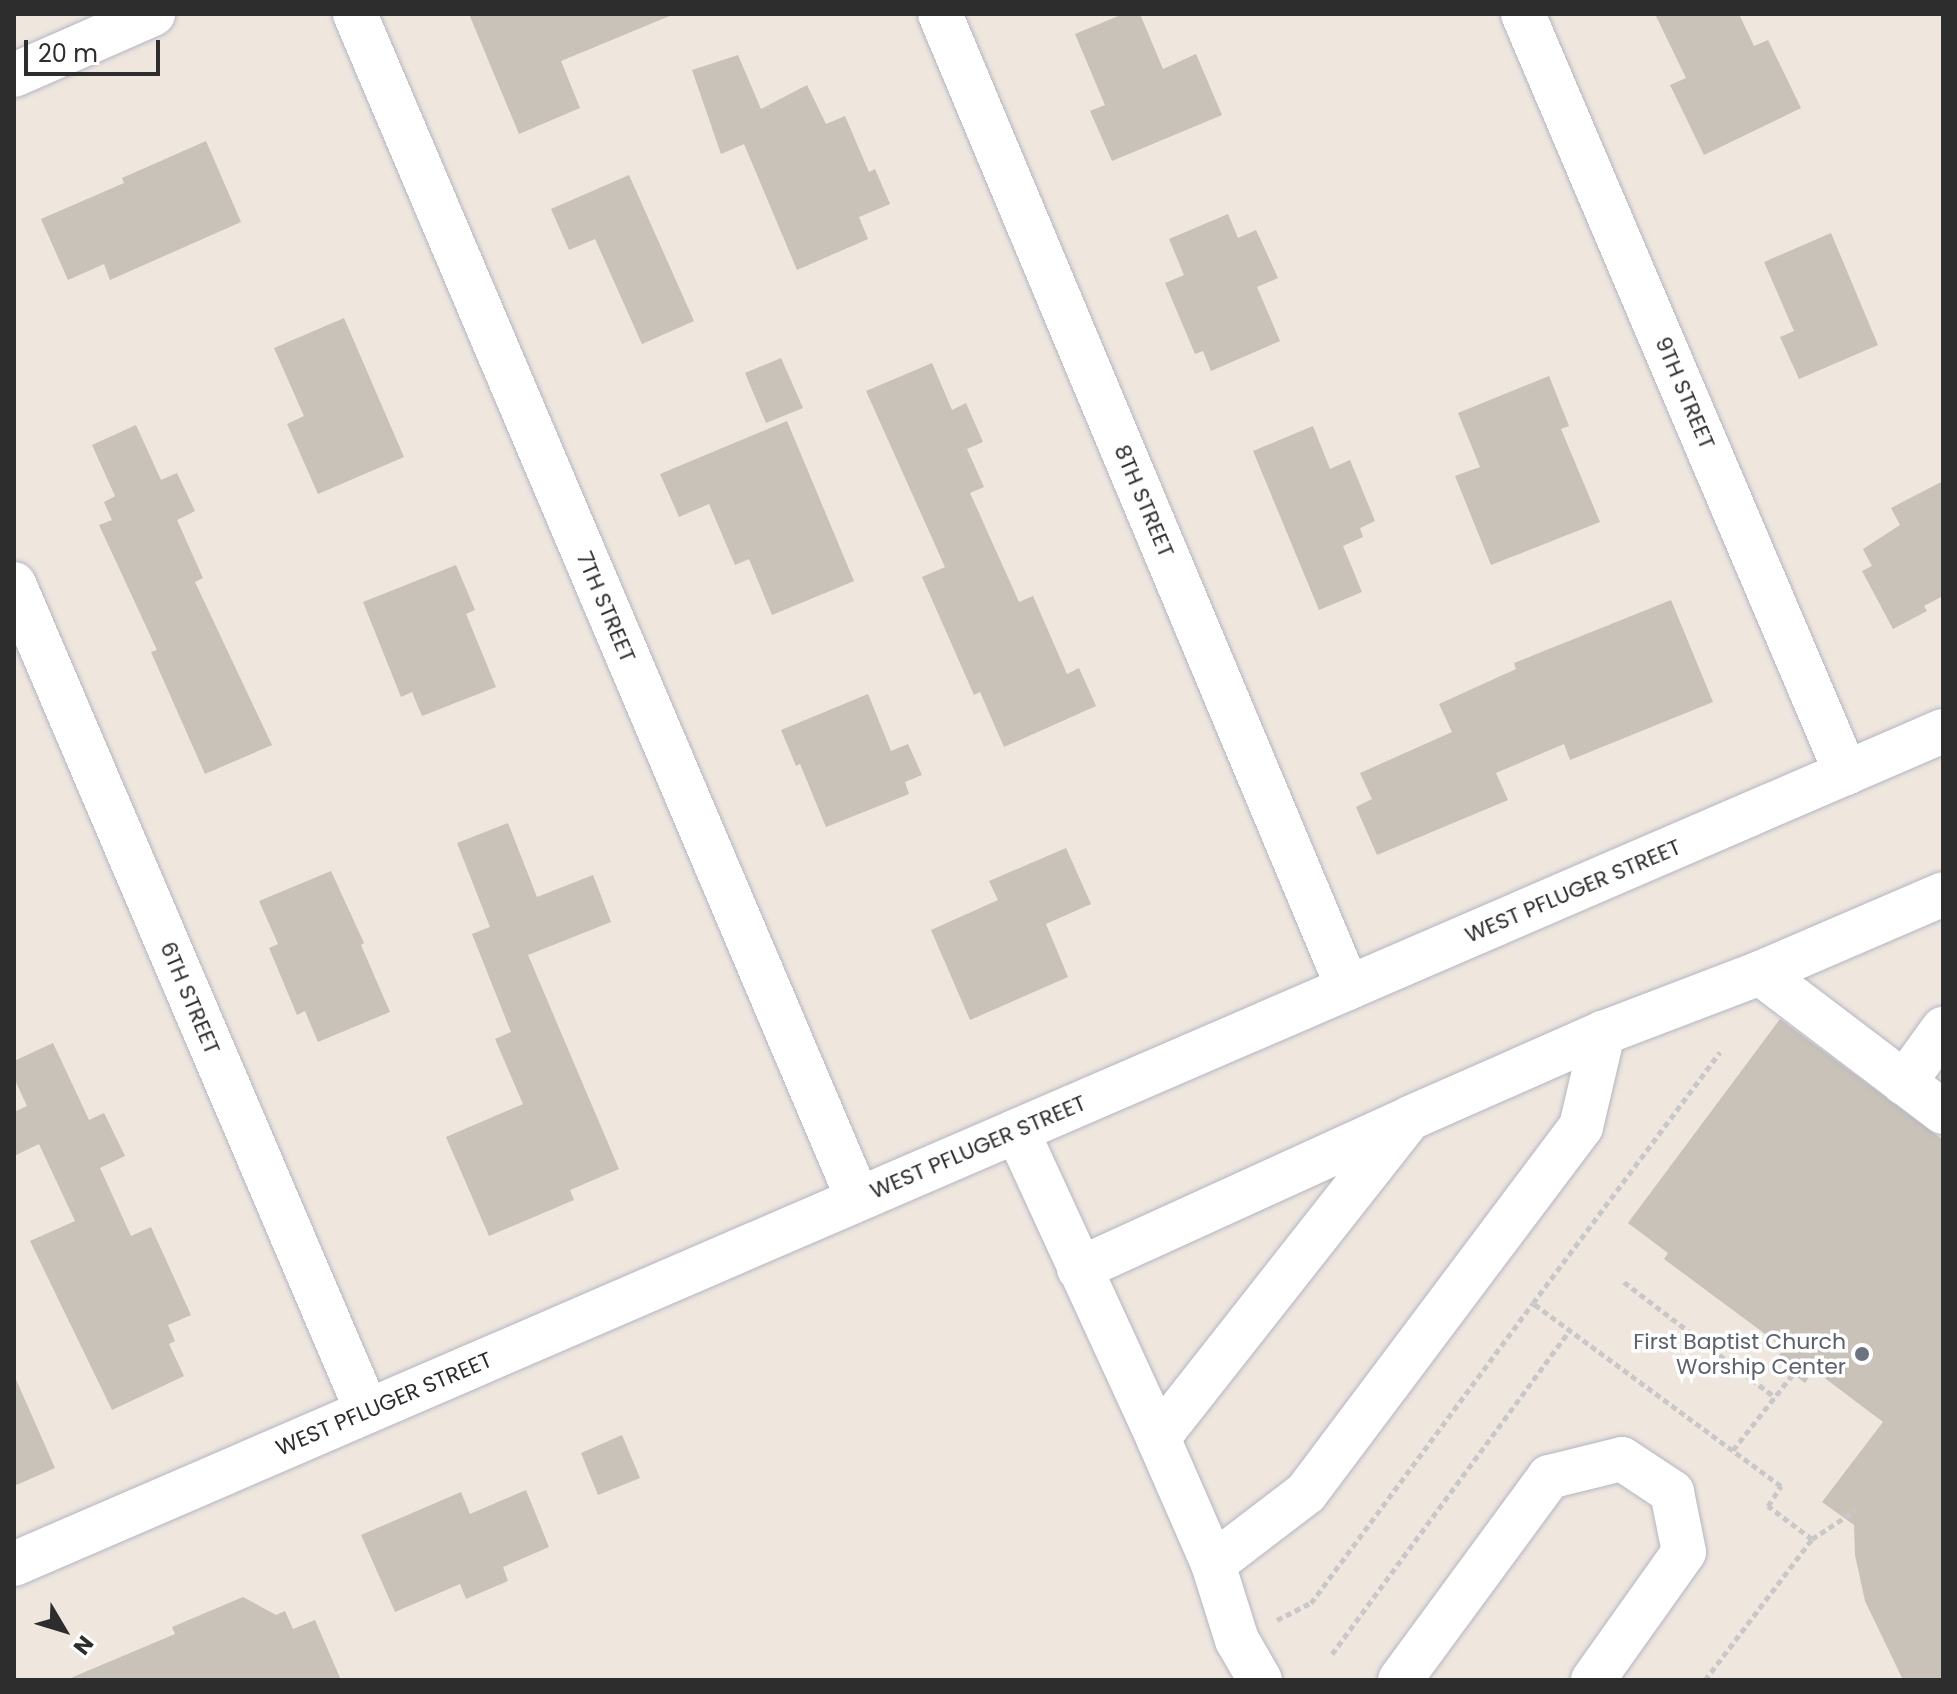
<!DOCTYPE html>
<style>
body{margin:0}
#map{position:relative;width:1957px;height:1694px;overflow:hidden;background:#efe6de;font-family:Poppins,sans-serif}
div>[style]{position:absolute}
.building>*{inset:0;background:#c8c2b9}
.path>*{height:5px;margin-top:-2.5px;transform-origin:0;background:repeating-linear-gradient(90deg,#c8c8c8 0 6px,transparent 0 10px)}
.roads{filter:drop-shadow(0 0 2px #b2b6c1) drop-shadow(0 0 2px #b2b6c1)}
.minor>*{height:44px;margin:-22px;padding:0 22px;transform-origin:22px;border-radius:22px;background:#fff}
.dots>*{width:22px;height:22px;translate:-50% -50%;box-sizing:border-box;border:4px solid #fff;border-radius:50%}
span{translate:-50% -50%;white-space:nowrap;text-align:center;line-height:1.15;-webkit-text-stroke:7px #fff;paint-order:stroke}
.street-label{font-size:22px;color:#2d2d2d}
.worship-label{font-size:22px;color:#5b616d}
.right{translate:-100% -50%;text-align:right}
.frame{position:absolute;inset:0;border:16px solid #2d2d2d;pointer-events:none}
.north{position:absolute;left:24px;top:1590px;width:80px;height:80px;-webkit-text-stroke:6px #fff;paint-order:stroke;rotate:128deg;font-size:22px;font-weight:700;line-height:32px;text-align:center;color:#2d2d2d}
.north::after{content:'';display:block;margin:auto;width:28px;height:36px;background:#2d2d2d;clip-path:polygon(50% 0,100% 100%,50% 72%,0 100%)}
.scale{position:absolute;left:24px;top:40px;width:136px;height:36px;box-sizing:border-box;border:4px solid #2d2d2d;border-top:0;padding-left:10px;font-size:24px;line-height:28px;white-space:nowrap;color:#2d2d2d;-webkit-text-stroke:6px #fff;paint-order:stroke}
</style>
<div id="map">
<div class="building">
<div style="clip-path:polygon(469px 14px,672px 14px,672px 15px,561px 61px,580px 108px,519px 134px)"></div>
<div style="clip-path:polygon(1123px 14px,1140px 14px,1163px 69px,1196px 54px,1222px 115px,1112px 161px,1090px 111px,1105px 105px,1075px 34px)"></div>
<div style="clip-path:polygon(1655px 14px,1739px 14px,1754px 46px,1768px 40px,1801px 108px,1704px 155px,1670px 85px,1686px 78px)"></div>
<div style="clip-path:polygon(738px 55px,761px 109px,807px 85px,826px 124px,845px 116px,869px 172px,875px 169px,890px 204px,859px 217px,868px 239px,797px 270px,744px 144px,721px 154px,692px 70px)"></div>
<div style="clip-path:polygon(206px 141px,241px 222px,110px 280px,104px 264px,68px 280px,41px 219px,124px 183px,122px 178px)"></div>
<div style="clip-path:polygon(629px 175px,694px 321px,642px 344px,595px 239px,569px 250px,551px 209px)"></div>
<div style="clip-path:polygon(1228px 214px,1238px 238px,1256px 230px,1278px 278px,1257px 287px,1280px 341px,1211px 371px,1203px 351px,1195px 354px,1165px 283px,1184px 275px,1169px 239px)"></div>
<div style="clip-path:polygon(1831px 233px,1878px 345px,1799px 379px,1780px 337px,1794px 331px,1764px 262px)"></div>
<div style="clip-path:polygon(344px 318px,404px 457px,318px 494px,287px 424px,304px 416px,274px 348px)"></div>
<div style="clip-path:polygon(781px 358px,803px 408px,766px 423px,745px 373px)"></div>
<div style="clip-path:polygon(932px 363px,952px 410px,966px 403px,983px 442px,967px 449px,984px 487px,970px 493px,1019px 602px,1033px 596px,1067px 674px,1079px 668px,1096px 706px,1004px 747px,980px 692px,974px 695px,922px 577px,945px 567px,866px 391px)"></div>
<div style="clip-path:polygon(1549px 376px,1569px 426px,1561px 429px,1600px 522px,1491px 565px,1455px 476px,1480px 467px,1458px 413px)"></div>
<div style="clip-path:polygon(787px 421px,854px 581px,772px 615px,749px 559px,735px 565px,709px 504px,679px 517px,660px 474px)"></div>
<div style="clip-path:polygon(136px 425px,161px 480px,177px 473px,195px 511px,177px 520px,203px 578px,195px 582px,272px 745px,205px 774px,151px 652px,157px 650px,99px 525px,112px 520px,104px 502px,115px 496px,92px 445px)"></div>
<div style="clip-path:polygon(1313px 426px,1330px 469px,1350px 460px,1375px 521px,1360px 528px,1363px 537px,1343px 546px,1362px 592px,1319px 610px,1253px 451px)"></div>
<div style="clip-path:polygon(1943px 481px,1943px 596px,1924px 606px,1927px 611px,1893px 629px,1862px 571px,1872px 566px,1863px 549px,1900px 525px,1891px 508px)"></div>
<div style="clip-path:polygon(456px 565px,475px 610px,466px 614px,496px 687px,422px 716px,412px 692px,401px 697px,363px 602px)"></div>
<div style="clip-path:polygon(1671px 600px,1713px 702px,1570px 760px,1564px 744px,1496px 773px,1508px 800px,1377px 855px,1356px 807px,1372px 799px,1360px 773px,1452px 732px,1439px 704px,1516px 669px,1514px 663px)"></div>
<div style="clip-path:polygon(868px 694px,891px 751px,908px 744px,922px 775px,905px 782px,909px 794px,826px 827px,800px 764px,796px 766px,781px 730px)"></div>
<div style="clip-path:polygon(508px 823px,537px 897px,593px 875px,611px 922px,528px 955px,619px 1169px,570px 1190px,574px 1200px,489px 1236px,446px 1137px,523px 1104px,495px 1039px,511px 1032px,472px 934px,490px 927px,457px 843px)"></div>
<div style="clip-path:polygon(1066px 848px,1091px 904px,1046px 924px,1068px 977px,970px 1020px,931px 930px,998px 900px,989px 881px)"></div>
<div style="clip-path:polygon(331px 871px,364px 943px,361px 945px,390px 1012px,318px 1042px,305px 1011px,297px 1015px,269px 948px,278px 944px,259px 901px)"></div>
<div style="clip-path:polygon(1780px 1019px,1943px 1140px,1943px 1680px,1903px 1680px,1865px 1601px,1855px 1555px,1854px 1525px,1822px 1502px,1883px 1422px,1814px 1370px,1805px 1383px,1776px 1360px,1784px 1348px,1664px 1259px,1668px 1253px,1628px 1223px)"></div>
<div style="clip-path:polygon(53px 1043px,89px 1120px,104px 1113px,125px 1156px,100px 1168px,131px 1236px,151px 1227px,191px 1315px,168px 1325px,175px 1341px,169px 1344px,184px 1376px,112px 1410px,30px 1241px,75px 1221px,39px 1144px,14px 1156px,14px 1112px,27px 1106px,14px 1078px,14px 1061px)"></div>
<div style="clip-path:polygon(14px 1375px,55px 1468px,14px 1486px)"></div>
<div style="clip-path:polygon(622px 1435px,640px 1478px,598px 1495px,581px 1453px)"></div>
<div style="clip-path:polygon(526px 1490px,549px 1547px,503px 1567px,508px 1581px,466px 1599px,460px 1584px,395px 1612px,361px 1535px,461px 1492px,470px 1514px)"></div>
<div style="clip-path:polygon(243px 1597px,276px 1615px,285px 1611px,293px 1629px,315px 1620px,341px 1680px,66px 1680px,175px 1634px,172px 1627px)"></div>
</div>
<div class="path">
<div style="left:1624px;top:1282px;width:190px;rotate:37.3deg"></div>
<div style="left:1733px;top:1450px;width:97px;rotate:-51.7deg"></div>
<div style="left:1812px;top:1539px;width:53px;rotate:-33.4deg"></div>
<div style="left:1277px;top:1620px;width:38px;rotate:-27deg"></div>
<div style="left:1311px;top:1603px;width:373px;rotate:-53.5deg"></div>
<div style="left:1332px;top:1654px;width:402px;rotate:-53.7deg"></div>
<div style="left:1705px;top:1680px;width:177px;rotate:-52.8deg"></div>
<div style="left:1812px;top:1539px;width:55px;rotate:-143.1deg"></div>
<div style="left:1768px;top:1506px;width:24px;rotate:-57deg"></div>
<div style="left:1781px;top:1486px;width:308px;rotate:-143.6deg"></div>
<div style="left:1533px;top:1303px;width:313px;rotate:-53.3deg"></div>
</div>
<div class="roads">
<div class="minor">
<div style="left:355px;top:14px;width:1287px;rotate:67deg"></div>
<div style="left:940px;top:14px;width:1056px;rotate:67.27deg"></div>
<div style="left:1523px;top:14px;width:825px;rotate:66.95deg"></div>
<div style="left:14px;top:75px;width:152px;rotate:-23.7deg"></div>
<div style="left:14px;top:584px;width:899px;rotate:66.89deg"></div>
<div style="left:1760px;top:973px;width:199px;rotate:-23.3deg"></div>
<div style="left:1904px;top:1083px;width:67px;rotate:-54.2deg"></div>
<div style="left:1017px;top:1131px;width:338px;rotate:65.3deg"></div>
<div style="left:1158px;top:1438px;width:137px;rotate:66.4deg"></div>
<div style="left:1213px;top:1564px;width:80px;rotate:72.5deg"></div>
<div style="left:1237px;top:1640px;width:46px;rotate:60.1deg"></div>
<div style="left:1079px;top:1269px;width:357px;rotate:-24.5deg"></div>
<div style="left:1158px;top:1438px;width:407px;rotate:-51.8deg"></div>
<div style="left:1410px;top:1118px;width:211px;rotate:-23.8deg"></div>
<div style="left:14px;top:1564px;width:2101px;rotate:-23.36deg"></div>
<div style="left:1213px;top:1564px;width:117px;rotate:-37.4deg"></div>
<div style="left:1306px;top:1493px;width:458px;rotate:-53.1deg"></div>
<div style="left:1581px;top:1127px;width:97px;rotate:-76.8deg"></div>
<div style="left:1603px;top:1033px;width:168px;rotate:-20.9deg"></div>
<div style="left:1760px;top:973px;width:230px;rotate:37.2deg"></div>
<div style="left:1400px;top:1680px;width:252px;rotate:-53.7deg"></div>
<div style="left:1549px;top:1477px;width:75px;rotate:-13.9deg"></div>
<div style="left:1622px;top:1459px;width:60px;rotate:33.4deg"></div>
<div style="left:1672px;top:1492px;width:61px;rotate:78.7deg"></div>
<div style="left:1684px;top:1552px;width:157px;rotate:125.4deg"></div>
</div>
</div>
<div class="dots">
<div style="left:1862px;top:1354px;background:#6b7280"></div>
</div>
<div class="street-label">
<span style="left:1685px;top:393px;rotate:67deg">9TH STREET</span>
<span style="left:1144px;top:501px;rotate:67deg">8TH STREET</span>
<span style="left:606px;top:607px;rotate:67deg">7TH STREET</span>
<span style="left:1573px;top:891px;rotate:-23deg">WEST PFLUGER STREET</span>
<span style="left:190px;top:998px;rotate:67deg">6TH STREET</span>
<span style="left:978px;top:1147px;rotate:-23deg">WEST PFLUGER STREET</span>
<span style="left:384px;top:1404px;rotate:-23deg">WEST PFLUGER STREET</span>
</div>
<div class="worship-label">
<span class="right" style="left:1846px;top:1354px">First Baptist Church<br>Worship Center</span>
</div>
<div class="frame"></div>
<div class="north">N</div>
<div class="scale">20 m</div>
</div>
